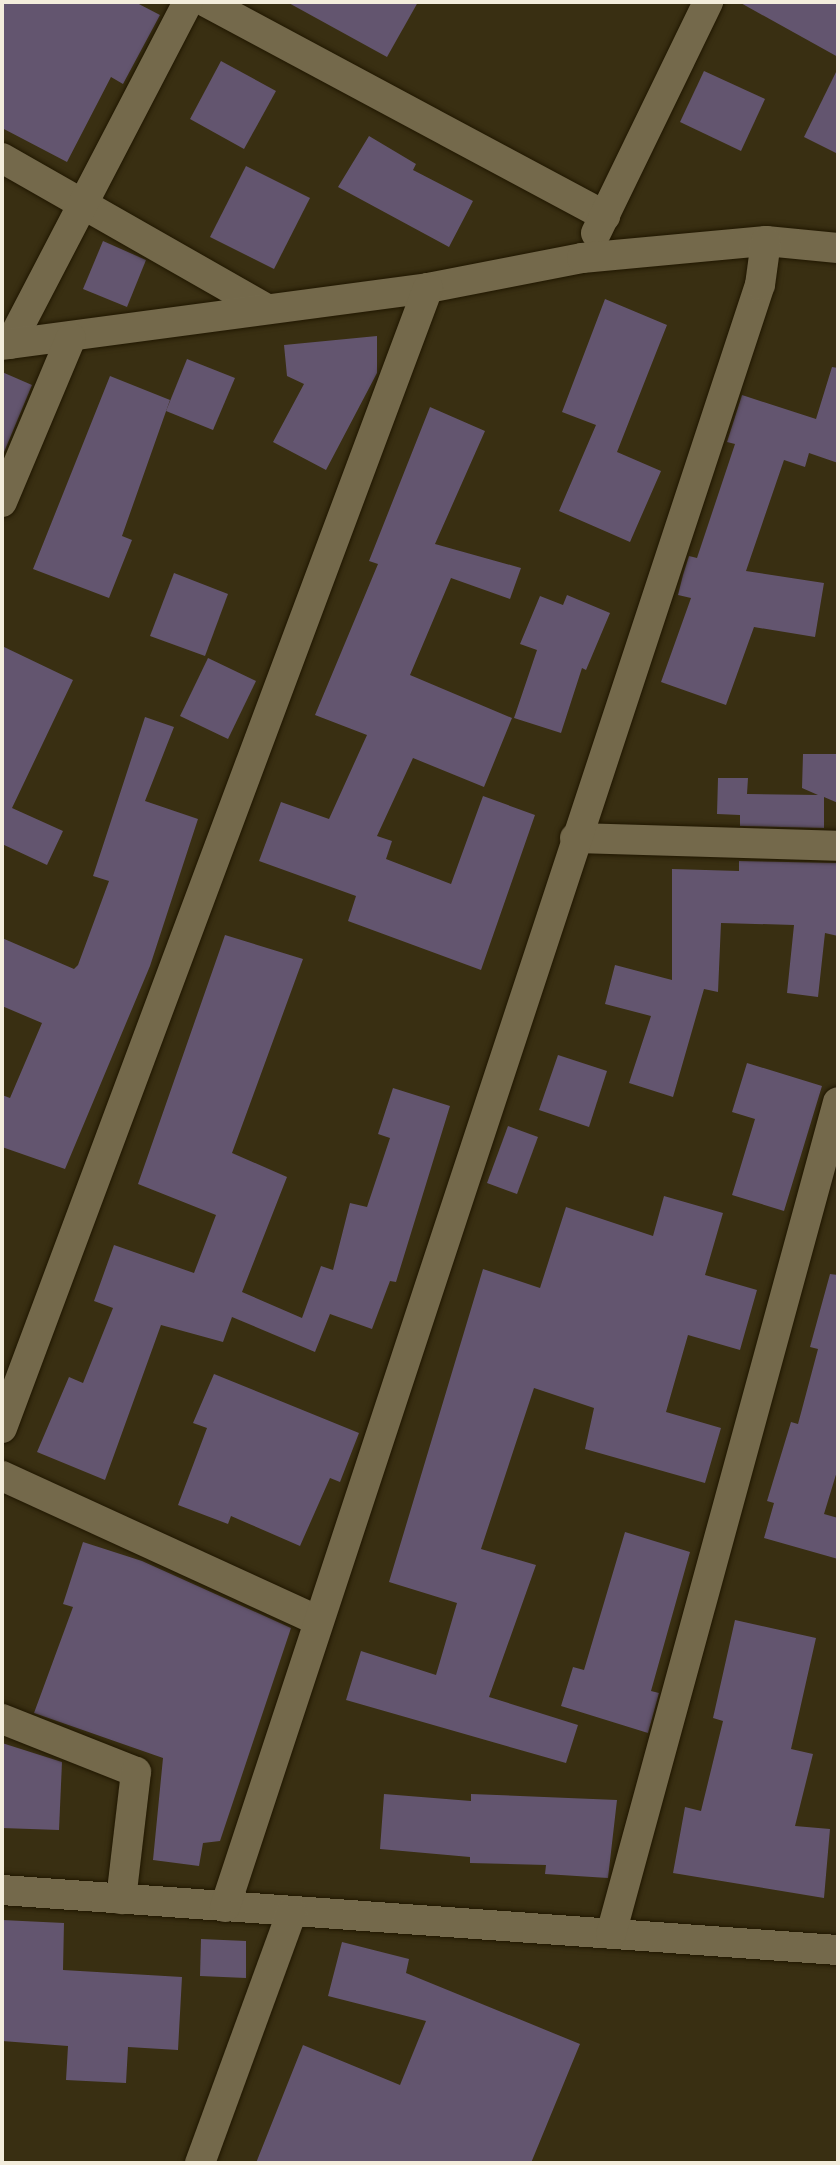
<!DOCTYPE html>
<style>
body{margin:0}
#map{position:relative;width:840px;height:2165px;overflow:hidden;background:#392f12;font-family:"DejaVu Sans",sans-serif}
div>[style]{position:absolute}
.building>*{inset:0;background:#63556f}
.roads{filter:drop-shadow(0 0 2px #201700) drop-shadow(0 0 2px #201700)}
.minor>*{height:30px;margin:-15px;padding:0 15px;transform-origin:15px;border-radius:15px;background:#74694b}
span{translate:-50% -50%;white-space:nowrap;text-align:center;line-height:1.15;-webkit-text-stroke:5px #1c180b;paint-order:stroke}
.frame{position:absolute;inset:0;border:4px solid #f3eddc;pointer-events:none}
</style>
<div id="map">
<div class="building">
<div style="clip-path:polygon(2px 2px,135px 2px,160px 15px,123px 84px,111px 77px,67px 162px,2px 128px)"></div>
<div style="clip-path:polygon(287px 2px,418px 2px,387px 57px)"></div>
<div style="clip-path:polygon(739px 2px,838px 2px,838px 57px)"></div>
<div style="clip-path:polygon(221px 61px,276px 91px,244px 149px,190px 119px)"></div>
<div style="clip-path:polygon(838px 68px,838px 154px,804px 137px)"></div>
<div style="clip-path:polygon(704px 71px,765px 99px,741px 151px,680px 122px)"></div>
<div style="clip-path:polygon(369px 136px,416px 164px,413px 170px,473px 201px,449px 247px,338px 187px)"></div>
<div style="clip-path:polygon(246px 166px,310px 198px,274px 269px,210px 237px)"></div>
<div style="clip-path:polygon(103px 241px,146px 260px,127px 307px,83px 289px)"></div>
<div style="clip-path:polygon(605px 299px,667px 325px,617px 452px,661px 471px,630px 542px,559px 511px,596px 425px,562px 412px)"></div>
<div style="clip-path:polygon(377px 336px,377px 373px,326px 470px,273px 442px,304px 384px,287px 376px,284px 345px)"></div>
<div style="clip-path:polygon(187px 359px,235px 378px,213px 430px,166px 411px)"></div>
<div style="clip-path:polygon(832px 367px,838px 368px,838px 463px,809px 453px,805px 467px,784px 460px,746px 571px,824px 583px,815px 637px,754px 627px,726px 705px,661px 682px,691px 598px,678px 595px,683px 575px,689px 556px,697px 558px,735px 444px,727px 442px,742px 395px,816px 419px)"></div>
<div style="clip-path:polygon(2px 372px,32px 385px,2px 457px)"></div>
<div style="clip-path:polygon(110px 376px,170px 400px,122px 536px,132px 540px,109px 598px,33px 569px)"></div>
<div style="clip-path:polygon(430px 407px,485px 431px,435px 544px,521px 568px,510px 599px,451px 578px,410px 675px,512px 718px,484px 787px,413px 758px,377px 836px,392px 841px,386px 859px,451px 884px,483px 796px,535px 815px,481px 970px,348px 921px,356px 896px,259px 861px,281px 802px,329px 819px,367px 735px,315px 715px,378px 564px,369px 561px)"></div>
<div style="clip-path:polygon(174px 573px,228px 594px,205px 656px,150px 636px)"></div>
<div style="clip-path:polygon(567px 595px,610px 613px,586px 670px,582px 668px,561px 733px,514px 718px,537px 650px,520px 644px,540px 596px,563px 605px)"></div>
<div style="clip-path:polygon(2px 646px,73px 680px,12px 808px,63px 831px,47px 865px,2px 844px)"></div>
<div style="clip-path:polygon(208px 658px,256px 681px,228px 739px,180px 716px)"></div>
<div style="clip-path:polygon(145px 717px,174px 727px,145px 801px,198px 819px,150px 966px,65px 1169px,2px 1147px,2px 1095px,10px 1098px,42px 1023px,2px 1006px,2px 938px,74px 969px,78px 965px,109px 881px,93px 876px)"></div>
<div style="clip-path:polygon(803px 754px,838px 754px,838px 803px,824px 797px,824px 828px,740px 826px,740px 815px,717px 814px,718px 778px,748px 778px,747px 794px,818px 795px,802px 788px)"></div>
<div style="clip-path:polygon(739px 861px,838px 863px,838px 936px,825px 933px,818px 997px,787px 993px,794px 925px,721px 923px,718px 992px,704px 989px,673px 1097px,629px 1083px,651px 1016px,605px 1004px,615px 965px,672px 980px,672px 869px,739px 871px)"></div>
<div style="clip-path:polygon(225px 935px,303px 959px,232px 1153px,287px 1177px,242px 1292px,302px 1318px,321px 1266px,333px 1270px,350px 1203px,367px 1207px,390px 1138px,378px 1134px,393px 1088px,450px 1106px,396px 1282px,390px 1281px,372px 1329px,330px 1314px,315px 1352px,232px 1317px,223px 1342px,161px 1325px,105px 1480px,37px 1452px,69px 1377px,83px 1383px,113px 1308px,94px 1301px,114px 1245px,194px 1273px,216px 1215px,138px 1184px)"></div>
<div style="clip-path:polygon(558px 1055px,607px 1071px,589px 1127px,539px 1110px)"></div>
<div style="clip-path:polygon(747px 1063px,822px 1086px,784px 1211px,732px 1195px,755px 1119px,732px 1112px)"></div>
<div style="clip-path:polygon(508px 1126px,538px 1137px,517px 1194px,487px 1183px)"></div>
<div style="clip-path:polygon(664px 1196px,723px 1213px,705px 1275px,757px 1290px,740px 1350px,688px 1335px,666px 1412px,721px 1428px,705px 1483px,585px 1449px,594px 1408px,534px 1388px,481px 1549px,536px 1565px,489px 1697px,578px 1725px,566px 1763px,346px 1700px,361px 1651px,436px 1675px,457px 1603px,389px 1582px,483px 1269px,540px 1288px,566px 1207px,653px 1236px)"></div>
<div style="clip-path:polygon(830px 1274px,838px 1275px,838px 1468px,824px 1514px,838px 1518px,838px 1559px,764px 1538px,774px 1503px,767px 1501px,791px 1422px,798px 1424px,818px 1349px,810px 1347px)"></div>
<div style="clip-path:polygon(214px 1374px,359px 1433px,340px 1482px,330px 1478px,300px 1546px,231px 1516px,228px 1524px,178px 1505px,207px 1428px,193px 1423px)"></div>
<div style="clip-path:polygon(625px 1532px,690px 1552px,651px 1691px,659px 1693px,648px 1733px,561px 1706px,573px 1667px,584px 1670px)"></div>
<div style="clip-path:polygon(83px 1542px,142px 1561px,291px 1628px,220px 1841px,203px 1843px,199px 1866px,153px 1860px,163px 1758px,34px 1713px,73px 1607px,63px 1604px)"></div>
<div style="clip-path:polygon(735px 1620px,816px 1638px,791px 1749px,813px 1754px,795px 1826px,830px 1829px,824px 1898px,673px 1873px,685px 1807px,701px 1811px,723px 1721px,713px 1718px)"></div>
<div style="clip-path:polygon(2px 1743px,62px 1762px,59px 1830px,2px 1828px)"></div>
<div style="clip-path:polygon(384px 1794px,471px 1801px,471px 1794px,617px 1800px,608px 1878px,545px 1874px,546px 1865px,470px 1863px,470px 1857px,380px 1849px)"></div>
<div style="clip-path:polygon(2px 1920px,64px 1923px,63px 1970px,182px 1977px,178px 2050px,128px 2047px,126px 2083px,66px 2080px,68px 2046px,2px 2041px)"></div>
<div style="clip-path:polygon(201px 1939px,246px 1941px,246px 1978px,200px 1976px)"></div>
<div style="clip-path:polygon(342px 1942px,409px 1959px,406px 1973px,580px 2044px,531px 2163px,256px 2163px,303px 2045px,400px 2085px,426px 2021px,328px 1996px)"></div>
</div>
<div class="roads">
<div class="minor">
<div style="left:206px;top:2px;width:453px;rotate:28.2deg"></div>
<div style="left:2px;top:158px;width:301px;rotate:29.7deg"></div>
<div style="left:596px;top:233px;width:257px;rotate:-64.1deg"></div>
<div style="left:10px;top:344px;width:386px;rotate:-62.5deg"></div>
<div style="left:2px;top:345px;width:430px;rotate:-7.6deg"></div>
<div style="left:428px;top:288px;width:157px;rotate:-11deg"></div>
<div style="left:582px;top:258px;width:185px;rotate:-5.3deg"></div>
<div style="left:766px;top:241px;width:72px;rotate:5.6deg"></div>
<div style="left:2px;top:502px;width:178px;rotate:-67.2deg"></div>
<div style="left:575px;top:838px;width:263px;rotate:1.7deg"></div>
<div style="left:2px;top:1428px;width:1217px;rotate:-69.51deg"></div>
<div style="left:2px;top:1476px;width:348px;rotate:24.6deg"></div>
<div style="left:2px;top:1719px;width:144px;rotate:21.6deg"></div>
<div style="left:136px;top:1772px;width:128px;rotate:96.7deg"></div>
<div style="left:2px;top:1890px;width:838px;rotate:4.11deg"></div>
<div style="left:225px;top:1907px;width:1708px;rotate:-71.75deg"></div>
<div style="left:760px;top:285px;width:44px;rotate:-82.2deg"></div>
<div style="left:611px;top:1934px;width:862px;rotate:-74.74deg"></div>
<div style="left:200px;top:2163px;width:267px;rotate:-69.9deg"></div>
</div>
</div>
<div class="frame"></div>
</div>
